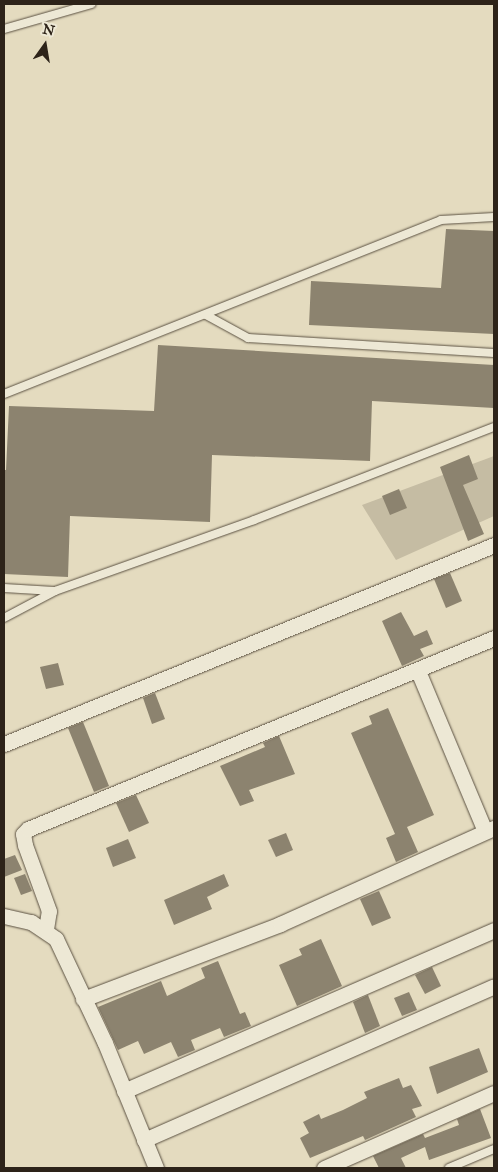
<!DOCTYPE html>
<style>
body{margin:0}
#map{position:relative;width:498px;height:1172px;overflow:hidden;background:#e4dbbf;font-family:"IM FELL Great Primer",serif}
div>[style]{position:absolute}
.green>*{inset:0;background:#c5bca3}
.building>*{inset:0;background:#8c836f}
.roads{filter:drop-shadow(0 0 1px #5b5142) drop-shadow(0 0 1px #5b5142)}
.service>*{height:8px;margin:-4px;padding:0 4px;transform-origin:4px;border-radius:4px;background:#ede8d5}
.minor>*{height:15px;margin:-7.5px;padding:0 7.5px;transform-origin:7.5px;border-radius:7.5px;background:#ede8d5}
span{translate:-50% -50%;white-space:nowrap;text-align:center;line-height:1.15;-webkit-text-stroke:5px #ede8d5;paint-order:stroke}
.frame{position:absolute;inset:0;border:5px solid #2d2319;pointer-events:none}
.north{position:absolute;left:20px;top:20px;width:50px;height:50px;-webkit-text-stroke:4px #ede8d5;paint-order:stroke;rotate:13deg;font-size:14px;font-weight:700;line-height:20px;text-align:center;color:#2d2319}
.north::after{content:'';display:block;margin:auto;width:18px;height:22px;background:#2d2319;clip-path:polygon(50% 0,100% 100%,50% 72%,0 100%)}
</style>
<div id="map">
<div class="green">
<div style="clip-path:polygon(494px 456px,494px 516px,396px 560px,362px 505px)"></div>
</div>
<div class="building">
<div style="clip-path:polygon(446px 229px,494px 231px,494px 334px,309px 325px,311px 281px,441px 288px)"></div>
<div style="clip-path:polygon(158px 345px,494px 365px,494px 408px,372px 401px,370px 461px,212px 455px,210px 522px,70px 516px,68px 577px,4px 574px,4px 470px,6px 470px,9px 406px,154px 411px)"></div>
<div style="clip-path:polygon(469px 455px,478px 479px,463px 485px,484px 534px,468px 541px,440px 467px)"></div>
<div style="clip-path:polygon(399px 489px,407px 508px,390px 515px,382px 496px)"></div>
<div style="clip-path:polygon(450px 573px,462px 601px,446px 608px,434px 579px)"></div>
<div style="clip-path:polygon(401px 612px,414px 636px,427px 630px,433px 644px,420px 649px,424px 656px,402px 666px,382px 621px)"></div>
<div style="clip-path:polygon(58px 663px,64px 685px,46px 689px,40px 667px)"></div>
<div style="clip-path:polygon(155px 693px,165px 719px,152px 724px,143px 698px)"></div>
<div style="clip-path:polygon(388px 708px,434px 815px,407px 827px,418px 852px,396px 862px,386px 838px,395px 834px,351px 733px,372px 724px,369px 716px)"></div>
<div style="clip-path:polygon(83px 722px,109px 786px,94px 792px,68px 728px)"></div>
<div style="clip-path:polygon(279px 736px,295px 774px,249px 790px,254px 801px,240px 806px,220px 766px,265px 747px,263px 743px)"></div>
<div style="clip-path:polygon(136px 795px,149px 823px,129px 832px,116px 803px)"></div>
<div style="clip-path:polygon(286px 833px,293px 850px,276px 857px,268px 840px)"></div>
<div style="clip-path:polygon(128px 839px,136px 858px,113px 867px,106px 848px)"></div>
<div style="clip-path:polygon(15px 855px,22px 870px,4px 877px,4px 859px)"></div>
<div style="clip-path:polygon(25px 874px,32px 891px,21px 895px,14px 878px)"></div>
<div style="clip-path:polygon(224px 874px,229px 886px,207px 897px,212px 909px,174px 925px,164px 900px)"></div>
<div style="clip-path:polygon(379px 891px,391px 918px,372px 926px,360px 899px)"></div>
<div style="clip-path:polygon(321px 939px,342px 986px,297px 1006px,279px 965px,302px 955px,299px 949px)"></div>
<div style="clip-path:polygon(218px 961px,240px 1014px,245px 1012px,251px 1026px,224px 1037px,220px 1028px,191px 1040px,195px 1050px,178px 1057px,171px 1042px,144px 1054px,138px 1041px,118px 1050px,98px 1007px,161px 981px,167px 996px,205px 978px,201px 968px)"></div>
<div style="clip-path:polygon(432px 967px,441px 986px,425px 994px,415px 975px)"></div>
<div style="clip-path:polygon(409px 992px,417px 1010px,402px 1016px,394px 998px)"></div>
<div style="clip-path:polygon(368px 995px,380px 1026px,365px 1033px,353px 1002px)"></div>
<div style="clip-path:polygon(479px 1048px,488px 1072px,437px 1094px,429px 1067px)"></div>
<div style="clip-path:polygon(399px 1078px,403px 1088px,411px 1085px,422px 1106px,412px 1109px,416px 1117px,365px 1140px,363px 1136px,310px 1158px,300px 1138px,309px 1133px,303px 1122px,319px 1114px,321px 1119px,343px 1110px,367px 1098px,364px 1092px)"></div>
<div style="clip-path:polygon(480px 1109px,491px 1138px,429px 1160px,425px 1147px,401px 1158px,406px 1168px,379px 1168px,373px 1156px,423px 1134px,425px 1138px,459px 1125px,457px 1119px)"></div>
</div>
<div class="roads">
<div class="service">
<div style="left:4px;top:29px;width:91px;rotate:-16deg"></div>
<div style="left:206px;top:315px;width:48px;rotate:28.7deg"></div>
<div style="left:248px;top:338px;width:246px;rotate:3.5deg"></div>
<div style="left:4px;top:394px;width:470px;rotate:-21.7deg"></div>
<div style="left:441px;top:220px;width:53px;rotate:-3.2deg"></div>
<div style="left:4px;top:588px;width:50px;rotate:3.4deg"></div>
<div style="left:4px;top:618px;width:58px;rotate:-27.9deg"></div>
<div style="left:55px;top:591px;width:211px;rotate:-19.6deg"></div>
<div style="left:254px;top:520px;width:257px;rotate:-21.2deg"></div>
<div style="left:449px;top:1168px;width:49px;rotate:-22.9deg"></div>
</div>
<div class="minor">
<div style="left:418px;top:671px;width:173px;rotate:67.3deg"></div>
<div style="left:4px;top:744px;width:529px;rotate:-22.1deg"></div>
<div style="left:4px;top:916px;width:28px;rotate:13deg"></div>
<div style="left:31px;top:922px;width:30px;rotate:34deg"></div>
<div style="left:56px;top:939px;width:115px;rotate:64.8deg"></div>
<div style="left:105px;top:1043px;width:135px;rotate:67.8deg"></div>
<div style="left:46px;top:929px;width:18px;rotate:-81deg"></div>
<div style="left:49px;top:911px;width:70px;rotate:-110deg"></div>
<div style="left:25px;top:845px;width:11px;rotate:-100deg"></div>
<div style="left:23px;top:834px;width:7px;rotate:-45deg"></div>
<div style="left:28px;top:829px;width:504px;rotate:-22.29deg"></div>
<div style="left:83px;top:999px;width:211px;rotate:-20.8deg"></div>
<div style="left:280px;top:924px;width:235px;rotate:-24.2deg"></div>
<div style="left:124px;top:1091px;width:404px;rotate:-23.5deg"></div>
<div style="left:144px;top:1140px;width:382px;rotate:-23.7deg"></div>
<div style="left:324px;top:1168px;width:186px;rotate:-23.8deg"></div>
</div>
</div>
<div class="frame"></div>
<div class="north">N</div>
</div>
